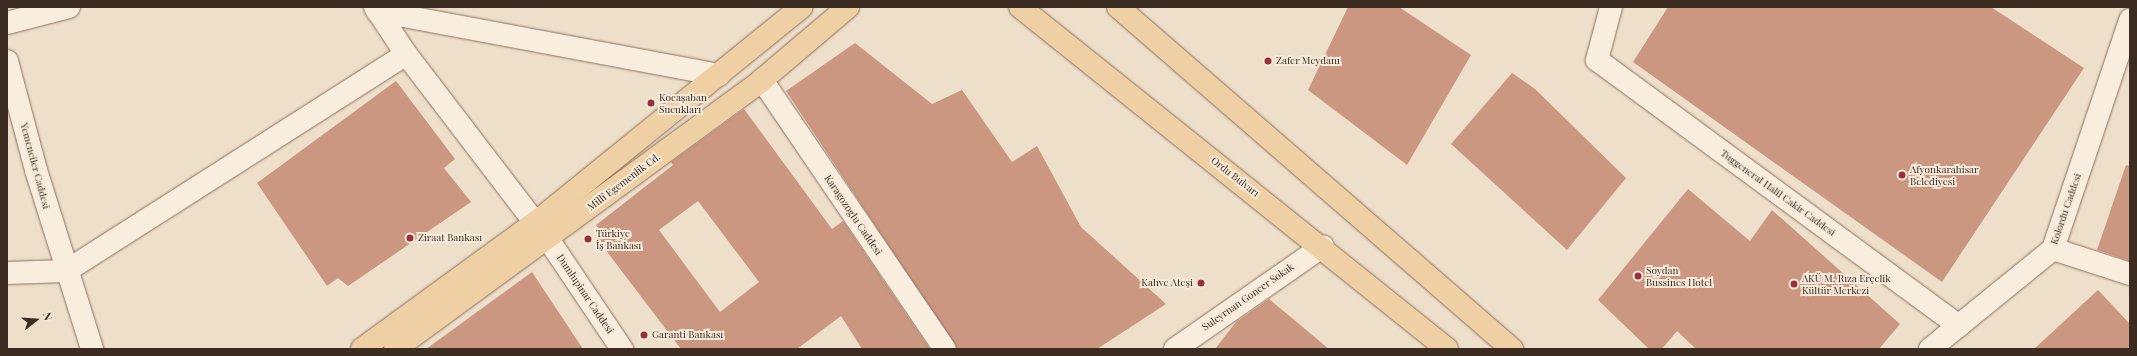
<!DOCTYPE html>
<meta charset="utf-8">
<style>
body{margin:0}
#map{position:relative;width:2137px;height:356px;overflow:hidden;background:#eedfca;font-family:"Playfair Display",serif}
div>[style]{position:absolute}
.building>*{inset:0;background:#cb9781}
.roads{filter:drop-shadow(0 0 1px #8b715e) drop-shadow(0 0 1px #8b715e)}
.street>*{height:22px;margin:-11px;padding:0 11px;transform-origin:11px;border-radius:11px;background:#f9eddd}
.primary>*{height:22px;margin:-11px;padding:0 11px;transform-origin:11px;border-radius:11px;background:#efcfa4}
.dots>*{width:11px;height:11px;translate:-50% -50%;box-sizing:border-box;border:2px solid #f5ead9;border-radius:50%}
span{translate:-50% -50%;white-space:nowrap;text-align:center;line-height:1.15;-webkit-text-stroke:4px #f5ead9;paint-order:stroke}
.poi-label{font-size:10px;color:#3c2b21}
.left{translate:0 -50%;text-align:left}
.right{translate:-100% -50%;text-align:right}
.street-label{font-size:10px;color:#3c2b21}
.frame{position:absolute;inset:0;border:8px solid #3c2b21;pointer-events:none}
.north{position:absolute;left:16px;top:300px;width:40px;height:40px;-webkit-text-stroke:3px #f5ead9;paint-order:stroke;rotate:73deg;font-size:11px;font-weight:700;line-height:16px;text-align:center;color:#3c2b21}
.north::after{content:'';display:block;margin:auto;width:14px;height:18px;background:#3c2b21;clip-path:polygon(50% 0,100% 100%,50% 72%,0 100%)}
</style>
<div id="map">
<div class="building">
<div style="clip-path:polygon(1348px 7px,1399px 7px,1471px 55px,1407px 165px,1308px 90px)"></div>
<div style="clip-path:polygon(1668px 7px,1991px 7px,2084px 68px,1942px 282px,1633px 62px)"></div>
<div style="clip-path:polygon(855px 43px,932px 104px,962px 90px,1012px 162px,1037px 146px,1081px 227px,1166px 304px,1097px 349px,957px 349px,786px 91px)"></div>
<div style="clip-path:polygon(1512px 73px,1535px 89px,1626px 178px,1567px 250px,1451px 144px)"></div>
<div style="clip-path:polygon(396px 81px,455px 159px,444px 168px,471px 202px,348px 286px,338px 278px,327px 286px,257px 183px)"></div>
<div style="clip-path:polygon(evenodd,744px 109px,832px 229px,843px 221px,930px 349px,862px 349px,841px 316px,797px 349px,681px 349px,595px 236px,601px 232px,596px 225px,673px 165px,671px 162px,744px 109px,698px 201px,759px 282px,720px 312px,659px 230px,698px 201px)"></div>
<div style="clip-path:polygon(2126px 165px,2130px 166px,2130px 261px,2097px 250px)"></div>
<div style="clip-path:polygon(1688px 189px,1750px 241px,1772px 210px,1900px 324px,1879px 349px,1696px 349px,1677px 331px,1662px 349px,1649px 349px,1598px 300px)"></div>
<div style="clip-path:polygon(532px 272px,583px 349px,426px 349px)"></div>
<div style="clip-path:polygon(2098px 290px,2130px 324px,2130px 349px,2034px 349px)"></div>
<div style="clip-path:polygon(1269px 299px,1329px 349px,1215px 349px,1236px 322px)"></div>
</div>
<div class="roads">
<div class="street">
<div style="left:375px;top:7px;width:56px;rotate:56.6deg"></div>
<div style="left:406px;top:54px;width:213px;rotate:52.6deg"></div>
<div style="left:1611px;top:7px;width:55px;rotate:104.8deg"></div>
<div style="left:1597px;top:60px;width:449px;rotate:36.3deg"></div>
<div style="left:377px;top:11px;width:348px;rotate:10.6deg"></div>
<div style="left:7px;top:23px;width:64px;rotate:-14.5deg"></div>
<div style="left:7px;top:61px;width:113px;rotate:75.1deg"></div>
<div style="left:36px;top:170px;width:188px;rotate:72.6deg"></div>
<div style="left:762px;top:80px;width:325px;rotate:55.8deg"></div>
<div style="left:548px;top:239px;width:133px;rotate:56.1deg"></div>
<div style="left:2053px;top:249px;width:81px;rotate:18deg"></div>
<div style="left:7px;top:273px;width:59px;rotate:-1.9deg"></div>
<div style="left:66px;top:271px;width:403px;rotate:-32.5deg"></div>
<div style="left:1175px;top:349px;width:180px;rotate:-34.8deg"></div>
<div style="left:1930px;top:349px;width:159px;rotate:-39.1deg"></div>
<div style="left:2053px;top:249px;width:242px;rotate:-71.4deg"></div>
</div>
<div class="primary">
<div style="left:1020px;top:7px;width:547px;rotate:38.69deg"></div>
<div style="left:1118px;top:7px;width:522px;rotate:40.96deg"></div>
<div style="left:362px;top:349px;width:214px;rotate:-36.1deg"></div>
<div style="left:535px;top:223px;width:343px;rotate:-39deg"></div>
<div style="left:395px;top:349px;width:455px;rotate:-36.2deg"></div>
<div style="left:762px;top:80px;width:113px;rotate:-40.3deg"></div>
</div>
</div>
<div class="dots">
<div style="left:1268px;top:61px;background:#98303c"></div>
<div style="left:651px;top:103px;background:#98303c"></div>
<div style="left:1902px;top:175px;background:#98303c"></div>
<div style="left:410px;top:238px;background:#98303c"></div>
<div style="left:588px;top:239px;background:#98303c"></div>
<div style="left:1638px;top:276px;background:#98303c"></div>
<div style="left:1201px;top:283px;background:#98303c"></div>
<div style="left:1794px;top:284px;background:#98303c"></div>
<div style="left:644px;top:335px;background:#98303c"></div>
</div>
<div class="poi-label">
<span class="left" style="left:1276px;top:61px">Zafer Meydanı</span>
<span class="left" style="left:659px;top:103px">Kocaşaban<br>Sucukları</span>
<span class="left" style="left:1910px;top:175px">Afyonkarahisar<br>Belediyesi</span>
<span class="left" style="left:596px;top:239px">Türkiye<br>İş Bankası</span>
<span class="left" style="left:418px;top:238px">Ziraat Bankası</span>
<span class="left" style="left:1646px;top:276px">Soydan<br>Bussines Hotel</span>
<span class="left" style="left:1802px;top:284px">AKÜ M. Rıza Erçelik<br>Kültür Merkezi</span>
<span class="right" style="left:1193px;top:283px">Kahve Ateşi</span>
<span class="left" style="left:652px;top:335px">Garanti Bankası</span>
</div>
<div class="street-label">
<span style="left:35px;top:166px;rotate:75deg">Yemenciler Caddesi</span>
<span style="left:1235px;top:177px;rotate:38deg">Ordu Bulvarı</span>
<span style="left:624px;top:182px;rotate:-37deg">Millî Egemenlik Cd.</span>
<span style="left:1778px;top:193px;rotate:36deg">Tuggeneral Halil Cakir Caddesi</span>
<span style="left:2066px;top:209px;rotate:-71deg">Kolordu Caddesi</span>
<span style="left:853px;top:215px;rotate:56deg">Karagozoglu Caddesi</span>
<span style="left:585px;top:294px;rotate:56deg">Dumlupinar Caddesi</span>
<span style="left:1248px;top:297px;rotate:-35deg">Suleyrnan Goncer Sokak</span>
</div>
<div class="frame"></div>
<div class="north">N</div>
</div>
